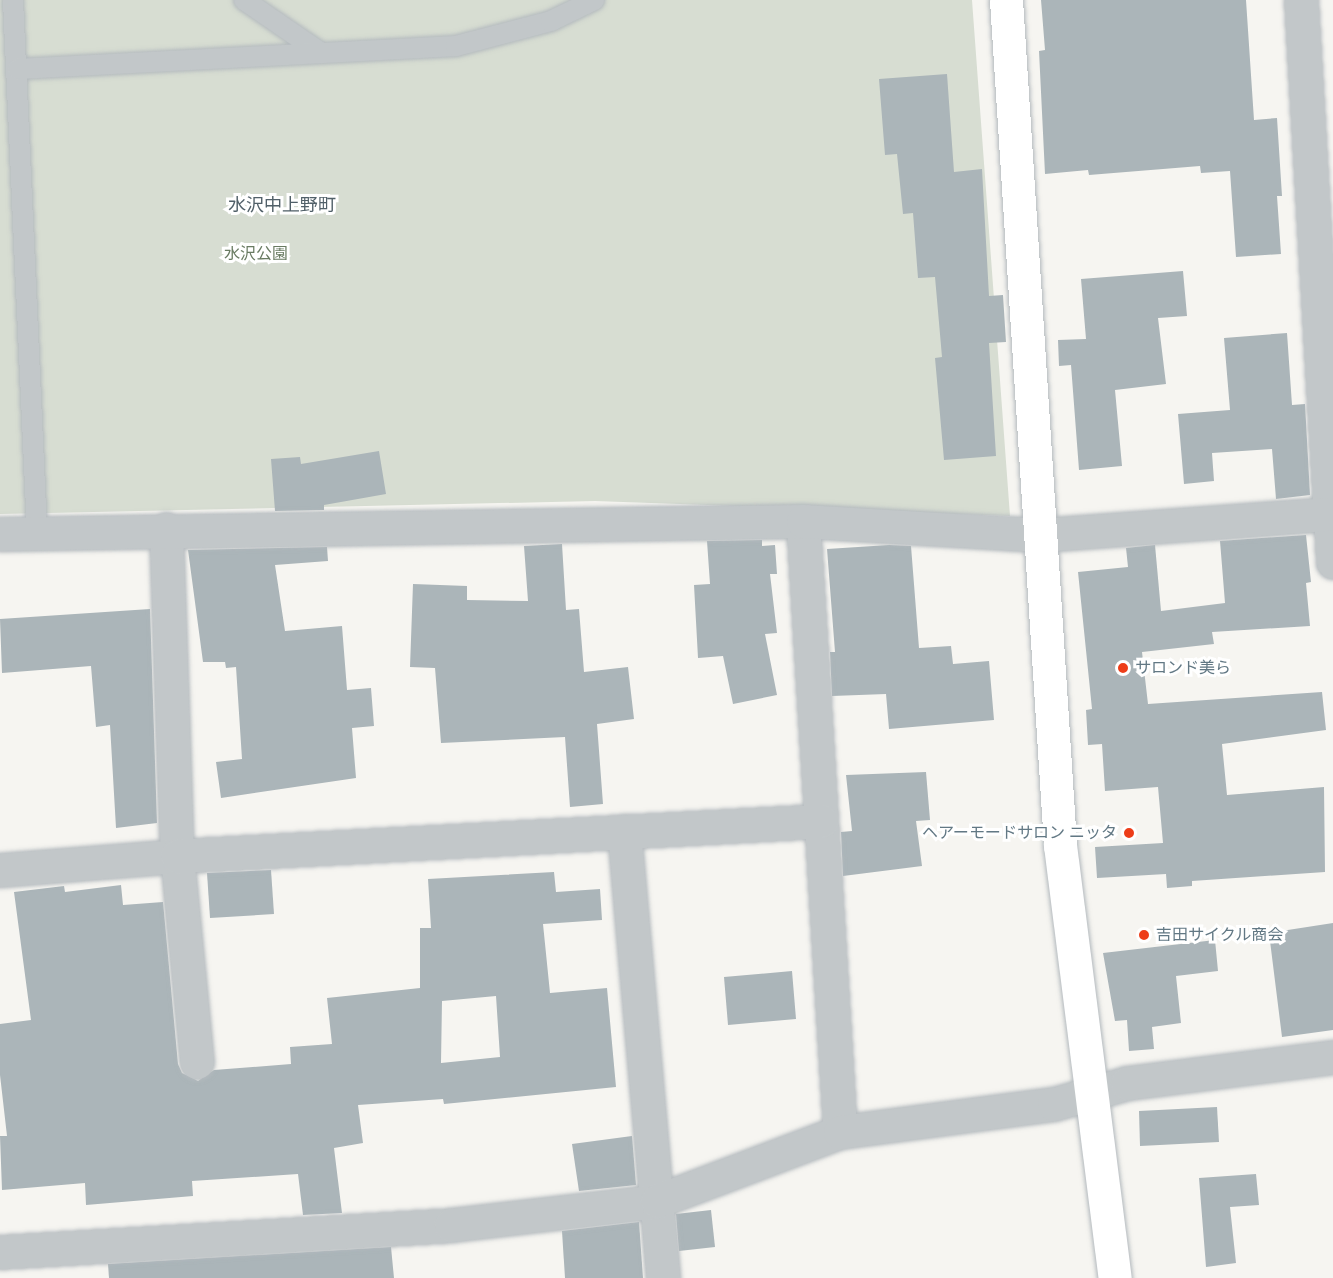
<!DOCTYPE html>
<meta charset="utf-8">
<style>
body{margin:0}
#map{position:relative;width:1333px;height:1278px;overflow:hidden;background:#f6f5f1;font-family:Rubik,"Noto Sans JP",sans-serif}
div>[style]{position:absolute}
.green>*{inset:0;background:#d7ddd2}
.building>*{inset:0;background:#abb5b9}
.roads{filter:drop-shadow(0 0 2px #b4babe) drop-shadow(0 0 2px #b4babe)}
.lane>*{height:20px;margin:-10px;padding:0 10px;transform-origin:10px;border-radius:10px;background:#c2c7c9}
.street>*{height:33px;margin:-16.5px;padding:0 16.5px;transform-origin:16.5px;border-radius:16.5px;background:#c2c7c9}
.secondary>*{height:33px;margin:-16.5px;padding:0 16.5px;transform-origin:16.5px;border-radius:16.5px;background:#fff}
.dots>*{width:16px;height:16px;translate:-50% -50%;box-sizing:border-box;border:3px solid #fff;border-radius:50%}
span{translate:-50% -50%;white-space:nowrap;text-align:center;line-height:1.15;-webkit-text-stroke:6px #fff;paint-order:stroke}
.park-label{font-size:16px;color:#697b62}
.poi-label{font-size:16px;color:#627884}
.left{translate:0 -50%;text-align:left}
.right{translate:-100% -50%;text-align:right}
.neighbourhood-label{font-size:18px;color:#516069}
</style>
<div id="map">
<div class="green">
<div style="clip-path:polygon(0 0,972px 0,1010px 516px,595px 501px,0 514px)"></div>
</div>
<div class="building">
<div style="clip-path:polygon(1041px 0,1246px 0,1254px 120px,1277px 118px,1282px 196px,1277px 196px,1281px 254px,1236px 257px,1230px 171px,1201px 173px,1200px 166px,1089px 175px,1088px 170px,1045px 174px,1039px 51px,1045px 50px)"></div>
<div style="clip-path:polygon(947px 74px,954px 172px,982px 169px,989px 296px,1003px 295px,1006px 342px,989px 343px,996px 456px,944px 460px,935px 358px,942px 357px,935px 277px,918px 278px,913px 213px,903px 214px,897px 154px,885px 155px,879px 79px)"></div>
<div style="clip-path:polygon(1183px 271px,1187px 316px,1158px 318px,1166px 384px,1115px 390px,1122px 466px,1079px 470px,1071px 365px,1059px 366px,1058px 340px,1086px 339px,1081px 279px)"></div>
<div style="clip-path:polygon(1287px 333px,1292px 405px,1305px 404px,1310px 495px,1276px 499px,1272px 449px,1212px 453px,1214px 481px,1184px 484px,1178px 414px,1230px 410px,1224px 338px)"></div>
<div style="clip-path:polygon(379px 451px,386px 494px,324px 505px,324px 510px,275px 511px,271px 459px,300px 457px,301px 464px)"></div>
<div style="clip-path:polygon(1306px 535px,1311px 582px,1306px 583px,1310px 626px,1212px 632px,1214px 644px,1142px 652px,1148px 704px,1322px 692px,1326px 730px,1222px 744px,1227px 795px,1324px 787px,1325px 872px,1192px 881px,1192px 886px,1167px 888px,1166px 874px,1097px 878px,1095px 847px,1163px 843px,1158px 787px,1105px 791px,1102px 744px,1088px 745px,1086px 710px,1092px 709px,1078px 572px,1128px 567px,1126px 548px,1155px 545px,1161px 611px,1225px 603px,1220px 541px)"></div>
<div style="clip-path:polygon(762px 540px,762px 546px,775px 545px,777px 574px,770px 574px,777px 633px,765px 634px,777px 695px,733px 704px,723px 656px,698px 658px,694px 585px,710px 584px,707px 541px)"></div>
<div style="clip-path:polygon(562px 544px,566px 610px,579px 609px,584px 672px,628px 667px,634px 719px,597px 724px,603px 804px,570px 807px,565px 737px,441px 743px,435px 668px,410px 667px,413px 584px,467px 586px,467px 600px,528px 601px,524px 546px)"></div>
<div style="clip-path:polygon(889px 545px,911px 546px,919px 648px,951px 646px,953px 664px,989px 661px,994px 720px,889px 729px,886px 694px,832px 696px,830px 652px,835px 652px,827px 549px)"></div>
<div style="clip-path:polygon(327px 547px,328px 561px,275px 565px,285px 631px,342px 626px,347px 690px,371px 688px,374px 726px,352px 728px,356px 778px,221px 798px,216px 762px,242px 759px,236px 667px,226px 668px,225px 662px,203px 662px,188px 550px)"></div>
<div style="clip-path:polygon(150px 609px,157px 823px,116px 828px,110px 725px,96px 727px,91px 666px,2px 673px,0 619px)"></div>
<div style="clip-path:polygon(926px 772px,930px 820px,916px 821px,922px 866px,843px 876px,841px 832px,852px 831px,846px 775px)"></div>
<div style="clip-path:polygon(271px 870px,274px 914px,210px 918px,207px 873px)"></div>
<div style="clip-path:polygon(evenodd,554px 872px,556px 892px,600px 889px,602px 920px,543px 924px,550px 993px,607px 988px,616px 1087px,444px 1104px,443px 1099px,358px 1105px,363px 1143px,334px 1148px,342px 1213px,303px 1215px,298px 1174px,192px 1181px,193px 1196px,86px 1205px,85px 1183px,2px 1190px,0 1136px,7px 1136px,0 1075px,0 1024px,31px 1020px,14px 892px,64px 886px,65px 892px,121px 885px,123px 905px,163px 902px,178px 1064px,182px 1073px,198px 1081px,214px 1070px,291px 1064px,290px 1047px,332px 1044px,327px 998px,420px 988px,420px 928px,431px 928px,428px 879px,554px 872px,496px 996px,500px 1057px,441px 1063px,442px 1001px,496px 996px)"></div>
<div style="clip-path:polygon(1333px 923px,1333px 1030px,1282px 1037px,1269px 933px)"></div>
<div style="clip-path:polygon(1215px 940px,1218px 971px,1176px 976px,1181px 1023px,1152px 1027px,1154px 1049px,1129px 1051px,1127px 1020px,1115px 1021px,1103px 953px)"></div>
<div style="clip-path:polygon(792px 971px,796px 1019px,728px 1025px,724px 977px)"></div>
<div style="clip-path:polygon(1217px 1107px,1219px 1142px,1140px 1146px,1139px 1111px)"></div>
<div style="clip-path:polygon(632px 1136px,636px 1185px,579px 1191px,572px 1144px)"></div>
<div style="clip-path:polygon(1256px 1174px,1259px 1205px,1230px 1207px,1236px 1263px,1206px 1267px,1199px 1178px)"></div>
<div style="clip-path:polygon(711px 1210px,715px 1247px,679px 1251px,676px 1214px)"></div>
<div style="clip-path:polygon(639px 1222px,643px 1278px,565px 1278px,562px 1231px)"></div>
<div style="clip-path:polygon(391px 1247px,394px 1278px,109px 1278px,108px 1264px)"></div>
</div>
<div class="roads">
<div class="lane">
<div style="left:13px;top:0;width:532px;rotate:87.41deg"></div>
<div style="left:244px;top:0;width:92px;rotate:34.4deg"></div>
<div style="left:18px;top:69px;width:439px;rotate:-3deg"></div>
<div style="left:456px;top:46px;width:98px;rotate:-14.7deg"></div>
<div style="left:551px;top:21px;width:48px;rotate:-26deg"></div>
</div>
<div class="street">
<div style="left:1301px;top:0;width:563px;rotate:86.74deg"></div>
<div style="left:803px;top:521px;width:612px;rotate:86.53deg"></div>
<div style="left:166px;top:529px;width:327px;rotate:88.1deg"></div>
<div style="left:177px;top:856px;width:207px;rotate:84.5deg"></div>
<div style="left:0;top:534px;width:803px;rotate:-0.93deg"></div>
<div style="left:803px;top:521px;width:238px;rotate:3.4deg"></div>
<div style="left:1041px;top:535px;width:289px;rotate:-4.2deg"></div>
<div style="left:624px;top:831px;width:449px;rotate:85deg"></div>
<div style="left:0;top:870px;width:178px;rotate:-4.5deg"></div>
<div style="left:177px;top:856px;width:645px;rotate:-3.11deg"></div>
<div style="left:0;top:1252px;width:452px;rotate:-3.4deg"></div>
<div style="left:451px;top:1225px;width:207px;rotate:-6.6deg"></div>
<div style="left:657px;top:1201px;width:196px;rotate:-20.7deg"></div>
<div style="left:840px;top:1132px;width:216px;rotate:-7.5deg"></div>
<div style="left:1054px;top:1104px;width:76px;rotate:-16deg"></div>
<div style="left:1127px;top:1083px;width:208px;rotate:-7.2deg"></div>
</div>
<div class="secondary">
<div style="left:1006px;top:0;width:847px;rotate:86.34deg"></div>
<div style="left:1060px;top:845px;width:436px;rotate:82.8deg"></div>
</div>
</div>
<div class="dots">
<div style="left:1123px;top:668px;background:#ed3d19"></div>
<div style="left:1129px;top:833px;background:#ed3d19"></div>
<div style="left:1144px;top:935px;background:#ed3d19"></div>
</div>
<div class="park-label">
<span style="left:256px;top:254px">水沢公園</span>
</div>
<div class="poi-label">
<span class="left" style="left:1135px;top:668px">サロンド美ら</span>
<span class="right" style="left:1117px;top:833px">ヘアーモードサロン ニッタ</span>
<span class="left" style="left:1156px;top:935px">吉田サイクル商会</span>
</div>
<div class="neighbourhood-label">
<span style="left:282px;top:205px">水沢中上野町</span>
</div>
</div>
